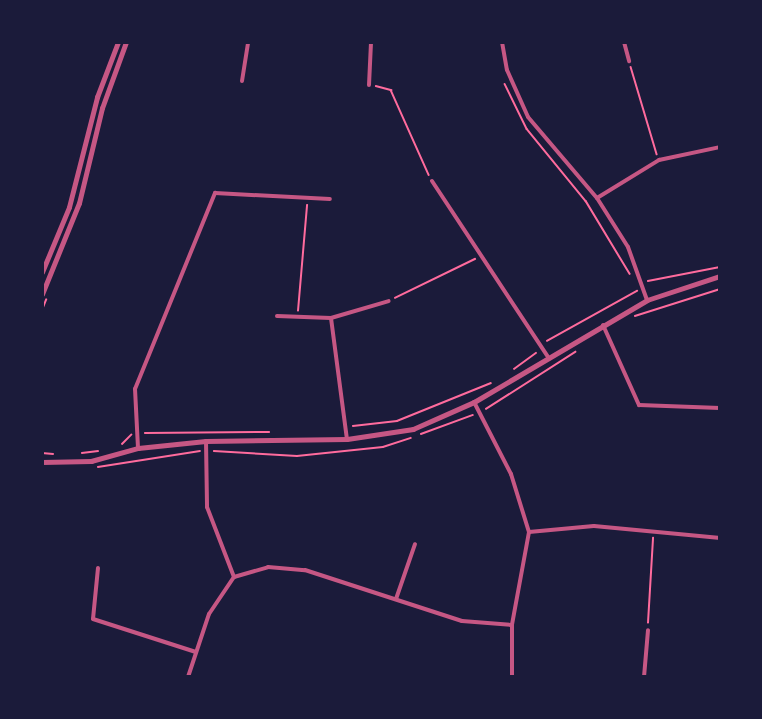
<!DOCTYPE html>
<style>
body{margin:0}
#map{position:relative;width:762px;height:719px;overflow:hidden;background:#1b1b3a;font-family:Rubik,sans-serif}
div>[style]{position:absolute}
.path>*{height:1.5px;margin:-0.75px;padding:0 0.75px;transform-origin:0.75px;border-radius:0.75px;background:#ff6b9d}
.minor>*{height:4px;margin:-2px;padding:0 2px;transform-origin:2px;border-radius:2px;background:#c65784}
.tertiary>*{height:5px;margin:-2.5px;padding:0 2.5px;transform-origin:2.5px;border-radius:2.5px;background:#c65784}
span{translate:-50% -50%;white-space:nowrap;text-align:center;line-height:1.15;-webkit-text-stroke:4.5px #1b1b3a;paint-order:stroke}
.frame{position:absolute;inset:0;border:44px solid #1b1b3a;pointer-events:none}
</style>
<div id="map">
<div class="path">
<div style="left:631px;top:67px;width:91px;rotate:73.4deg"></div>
<div style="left:505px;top:84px;width:50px;rotate:63.9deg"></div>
<div style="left:527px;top:129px;width:93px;rotate:50.7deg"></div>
<div style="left:586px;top:201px;width:85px;rotate:58.9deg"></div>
<div style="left:376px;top:86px;width:16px;rotate:15deg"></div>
<div style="left:391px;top:90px;width:93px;rotate:65.9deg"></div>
<div style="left:648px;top:281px;width:73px;rotate:-11deg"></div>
<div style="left:395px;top:298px;width:89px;rotate:-26deg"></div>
<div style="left:42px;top:310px;width:11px;rotate:-68deg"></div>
<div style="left:298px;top:311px;width:106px;rotate:-85.1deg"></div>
<div style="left:635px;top:316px;width:89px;rotate:-17.6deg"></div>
<div style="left:547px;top:341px;width:103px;rotate:-29.1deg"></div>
<div style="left:514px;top:369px;width:27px;rotate:-36deg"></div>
<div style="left:486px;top:409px;width:106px;rotate:-32.6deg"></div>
<div style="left:353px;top:426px;width:44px;rotate:-6.5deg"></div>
<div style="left:397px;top:421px;width:101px;rotate:-22deg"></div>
<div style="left:145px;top:433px;width:124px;rotate:-0.5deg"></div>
<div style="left:421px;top:434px;width:55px;rotate:-20.1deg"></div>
<div style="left:122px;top:444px;width:13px;rotate:-45deg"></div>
<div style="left:214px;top:451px;width:83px;rotate:3.4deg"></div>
<div style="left:297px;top:456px;width:86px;rotate:-6deg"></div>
<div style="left:383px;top:447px;width:29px;rotate:-18deg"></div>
<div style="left:42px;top:453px;width:11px;rotate:5deg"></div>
<div style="left:82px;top:453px;width:16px;rotate:-7deg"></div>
<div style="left:98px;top:467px;width:103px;rotate:-8.9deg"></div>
<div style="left:648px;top:623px;width:85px;rotate:-86.6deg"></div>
</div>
<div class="minor">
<div style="left:502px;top:42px;width:28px;rotate:80deg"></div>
<div style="left:507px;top:70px;width:51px;rotate:65.9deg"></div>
<div style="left:528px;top:117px;width:106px;rotate:49.6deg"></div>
<div style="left:597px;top:198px;width:58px;rotate:57.7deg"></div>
<div style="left:628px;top:247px;width:56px;rotate:70.3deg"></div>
<div style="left:624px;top:42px;width:20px;rotate:75deg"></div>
<div style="left:242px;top:81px;width:39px;rotate:-81deg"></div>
<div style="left:369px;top:85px;width:43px;rotate:-87.3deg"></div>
<div style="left:432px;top:181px;width:211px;rotate:56.6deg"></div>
<div style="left:597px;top:198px;width:73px;rotate:-31.5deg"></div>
<div style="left:659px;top:160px;width:62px;rotate:-12deg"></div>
<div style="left:277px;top:316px;width:54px;rotate:2.1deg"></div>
<div style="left:331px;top:318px;width:60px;rotate:-16.3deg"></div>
<div style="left:331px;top:318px;width:122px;rotate:82.5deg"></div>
<div style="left:603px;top:325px;width:88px;rotate:65.8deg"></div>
<div style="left:639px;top:405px;width:81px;rotate:2.1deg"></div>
<div style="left:474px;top:402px;width:81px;rotate:62.8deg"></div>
<div style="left:511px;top:474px;width:61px;rotate:72.8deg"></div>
<div style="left:529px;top:532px;width:95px;rotate:100.4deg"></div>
<div style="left:512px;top:625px;width:52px;rotate:90deg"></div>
<div style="left:206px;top:441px;width:66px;rotate:89.1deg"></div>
<div style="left:207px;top:507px;width:75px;rotate:68.9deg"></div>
<div style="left:138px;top:448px;width:59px;rotate:-92.9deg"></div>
<div style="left:135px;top:389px;width:212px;rotate:-67.8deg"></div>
<div style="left:215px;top:193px;width:115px;rotate:3deg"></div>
<div style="left:529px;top:532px;width:65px;rotate:-5.3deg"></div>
<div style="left:594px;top:526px;width:127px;rotate:5.4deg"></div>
<div style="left:98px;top:568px;width:51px;rotate:95.6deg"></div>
<div style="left:93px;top:619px;width:108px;rotate:17.8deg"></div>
<div style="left:396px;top:599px;width:58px;rotate:-70.9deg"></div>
<div style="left:188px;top:677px;width:66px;rotate:-71.6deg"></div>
<div style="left:209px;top:614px;width:45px;rotate:-56deg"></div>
<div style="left:234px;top:577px;width:35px;rotate:-16deg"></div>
<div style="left:268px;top:567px;width:37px;rotate:5deg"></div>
<div style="left:305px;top:570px;width:165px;rotate:18deg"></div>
<div style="left:462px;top:621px;width:50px;rotate:4.6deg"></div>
<div style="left:644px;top:677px;width:47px;rotate:-85.1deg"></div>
</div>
<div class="tertiary">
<div style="left:42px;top:272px;width:70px;rotate:-67.4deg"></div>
<div style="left:69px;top:207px;width:114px;rotate:-75.7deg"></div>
<div style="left:97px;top:97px;width:59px;rotate:-69.1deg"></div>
<div style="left:42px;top:294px;width:98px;rotate:-67.9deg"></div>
<div style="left:79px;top:203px;width:98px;rotate:-76.4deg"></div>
<div style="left:102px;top:108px;width:70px;rotate:-70deg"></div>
<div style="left:42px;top:462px;width:49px;rotate:-1.2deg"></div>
<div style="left:91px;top:461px;width:49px;rotate:-15.5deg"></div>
<div style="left:138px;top:448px;width:68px;rotate:-5.9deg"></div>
<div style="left:206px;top:441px;width:141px;rotate:-0.8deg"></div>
<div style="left:347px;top:439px;width:67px;rotate:-8.6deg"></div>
<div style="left:413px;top:429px;width:67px;rotate:-23.9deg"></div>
<div style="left:474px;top:402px;width:201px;rotate:-30.5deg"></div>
<div style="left:647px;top:300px;width:77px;rotate:-18.2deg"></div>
</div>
<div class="frame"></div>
</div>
